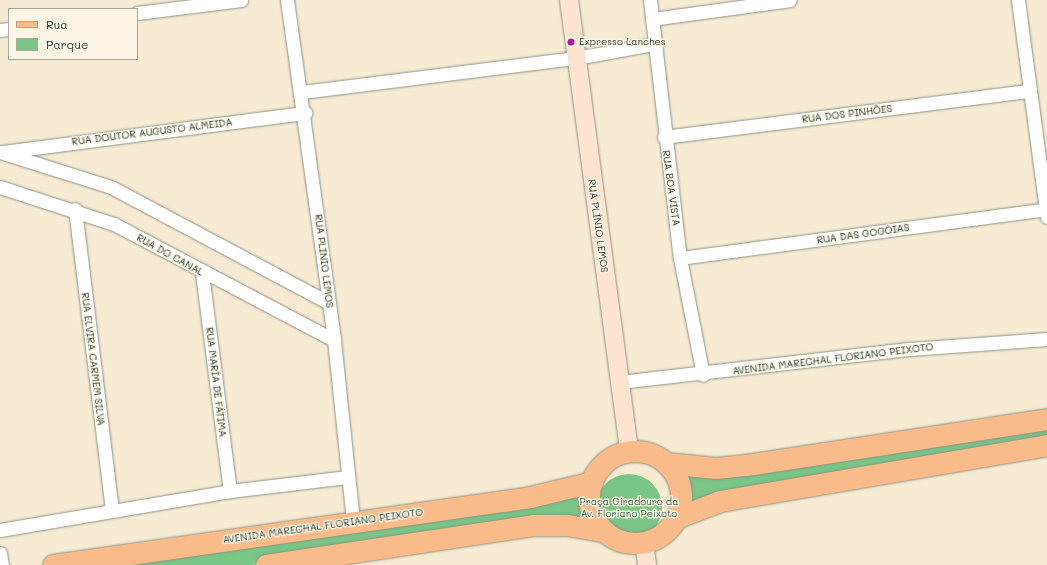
<!DOCTYPE html>
<meta charset="utf-8">
<style>
body{margin:0}
#map{position:relative;width:1047px;height:565px;overflow:hidden;background:#f8ebd4;font-family:Mali,sans-serif}
div>[style]{position:absolute}
.green>*{inset:0;background:#79c686}
.round{border-radius:50%}
.roads{filter:drop-shadow(0 0 1px #8c9484) drop-shadow(0 0 1px #8c9484)}
.street>*{height:13px;margin:-6.5px;padding:0 6.5px;transform-origin:6.5px;border-radius:6.5px;background:#fff}
.secondary>*{height:18px;margin:-9px;padding:0 9px;transform-origin:9px;border-radius:9px;background:#fde4d1}
.primary>*{height:21px;margin:-10.5px;padding:0 10.5px;transform-origin:10.5px;border-radius:10.5px;background:#fabb8b}
.primary>.ring{margin:-10.5px;padding:0;box-sizing:content-box;background:none;border:21px solid #fabb8b;border-radius:50%}
.dots>*{width:11px;height:11px;translate:-50% -50%;box-sizing:border-box;border:2px solid #fcf5e5;border-radius:50%}
span{translate:-50% -50%;white-space:nowrap;text-align:center;line-height:1.15;-webkit-text-stroke:3px #fcf5e5;paint-order:stroke}
.poi-label{font-size:10px;color:#1f3d34}
.left{translate:0 -50%;text-align:left}
.street-label{font-size:10px;color:#1f3d34}
.park-label{font-size:10px;color:#365f48}
.legend{position:absolute;left:8px;top:8px;width:130px;height:52px;box-sizing:border-box;background:#fcf5e5;border:1px solid #a4ab9e;margin:0;padding:5px 7px;list-style:none;font-size:12px;color:#1f3d34}
.legend li{display:flex;align-items:center;gap:8px;height:20px}
.legend b{width:20px;border:1px solid #a4ab9e}
</style>
<div id="map">
<div class="green">
<div style="clip-path:polygon(1047px 423px,1047px 448px,683px 511px,684px 479px,674px 468px)"></div>
<div class="round" style="left:596px;top:474px;width:66px;height:66px"></div>
<div style="clip-path:polygon(588px 487px,589px 513px,597px 528px,512px 524px,251px 565px,86px 565px)"></div>
</div>
<div class="roads">
<div class="street">
<div style="left:287px;top:0;width:343px;rotate:82.1deg"></div>
<div style="left:334px;top:340px;width:183px;rotate:84deg"></div>
<div style="left:650px;top:0;width:260px;rotate:83.4deg"></div>
<div style="left:680px;top:258px;width:119px;rotate:78.9deg"></div>
<div style="left:1018px;top:0;width:219px;rotate:82.4deg"></div>
<div style="left:137px;top:13px;width:105px;rotate:-7.1deg"></div>
<div style="left:652px;top:19px;width:139px;rotate:-7.8deg"></div>
<div style="left:0;top:30px;width:9px;rotate:-6deg"></div>
<div style="left:302px;top:92px;width:276px;rotate:-7.1deg"></div>
<div style="left:576px;top:58px;width:78px;rotate:-10.3deg"></div>
<div style="left:664px;top:137px;width:368px;rotate:-7.2deg"></div>
<div style="left:0;top:152px;width:116px;rotate:17.5deg"></div>
<div style="left:111px;top:187px;width:247px;rotate:28deg"></div>
<div style="left:3px;top:152px;width:305px;rotate:-7.4deg"></div>
<div style="left:0;top:187px;width:120px;rotate:18deg"></div>
<div style="left:114px;top:224px;width:249px;rotate:27.8deg"></div>
<div style="left:75px;top:209px;width:303px;rotate:83deg"></div>
<div style="left:680px;top:258px;width:369px;rotate:-7.6deg"></div>
<div style="left:202px;top:273px;width:220px;rotate:82.7deg"></div>
<div style="left:619px;top:382px;width:293px;rotate:-6.5deg"></div>
<div style="left:910px;top:349px;width:137px;rotate:-4.2deg"></div>
<div style="left:0;top:530px;width:233px;rotate:-9.6deg"></div>
<div style="left:230px;top:491px;width:118px;rotate:-6.8deg"></div>
<div style="left:0;top:553px;width:12px;rotate:81deg"></div>
</div>
<div class="secondary">
<div style="left:569px;top:0;width:455px;rotate:82.4deg"></div>
<div style="left:644px;top:543px;width:22px;rotate:82deg"></div>
</div>
<div class="primary">
<div class="ring" style="left:589px;top:451px;width:71px;height:71px"></div>
<div style="left:666px;top:463px;width:50px;rotate:5.7deg"></div>
<div style="left:716px;top:468px;width:30px;rotate:-6deg"></div>
<div style="left:746px;top:465px;width:304px;rotate:-8.7deg"></div>
<div style="left:676px;top:518px;width:47px;rotate:-21.1deg"></div>
<div style="left:720px;top:501px;width:332px;rotate:-9.7deg"></div>
<div style="left:53px;top:565px;width:482px;rotate:-8.1deg"></div>
<div style="left:530px;top:497px;width:64px;rotate:-13.6deg"></div>
<div style="left:266px;top:565px;width:270px;rotate:-8.5deg"></div>
<div style="left:533px;top:525px;width:34px"></div>
<div style="left:567px;top:525px;width:39px;rotate:10deg"></div>
</div>
</div>
<div class="dots">
<div style="left:571px;top:42px;background:#b5179e"></div>
</div>
<div class="poi-label">
<span class="left" style="left:579px;top:42px">Expresso Lanches</span>
</div>
<div class="street-label">
<span style="left:847px;top:114px;rotate:-7deg">RUA DOS PINHÕES</span>
<span style="left:152px;top:132px;rotate:-7deg">RUA DOUTOR AUGUSTO ALMEIDA</span>
<span style="left:671px;top:188px;rotate:82deg">RUA BOA VISTA</span>
<span style="left:598px;top:226px;rotate:82deg">RUA PLÍNIO LEMOS</span>
<span style="left:863px;top:234px;rotate:-8deg">RUA DAS GOGÓIAS</span>
<span style="left:170px;top:255px;rotate:29deg">RUA DO CANAL</span>
<span style="left:324px;top:261px;rotate:83deg">RUA PLINIO LEMOS</span>
<span style="left:93px;top:359px;rotate:83deg">RUA ELVIRA CARMEM SILVA</span>
<span style="left:833px;top:359px;rotate:-7deg">AVENIDA MARECHAL FLORIANO PEIXOTO</span>
<span style="left:216px;top:382px;rotate:83deg">RUA MARÍA DE FÁTIMA</span>
<span style="left:323px;top:526px;rotate:-8deg">AVENIDA MARECHAL FLORIANO PEIXOTO</span>
</div>
<div class="park-label">
<span style="left:629px;top:507px">Praça Giradouro da<br>Av. Floriano Peixoto</span>
</div>
<ul class="legend">
<li><b style="height:5px;background:#fabb8b"></b>Rua</li>
<li><b style="height:11px;background:#79c686"></b>Parque</li>
</ul>
</div>
